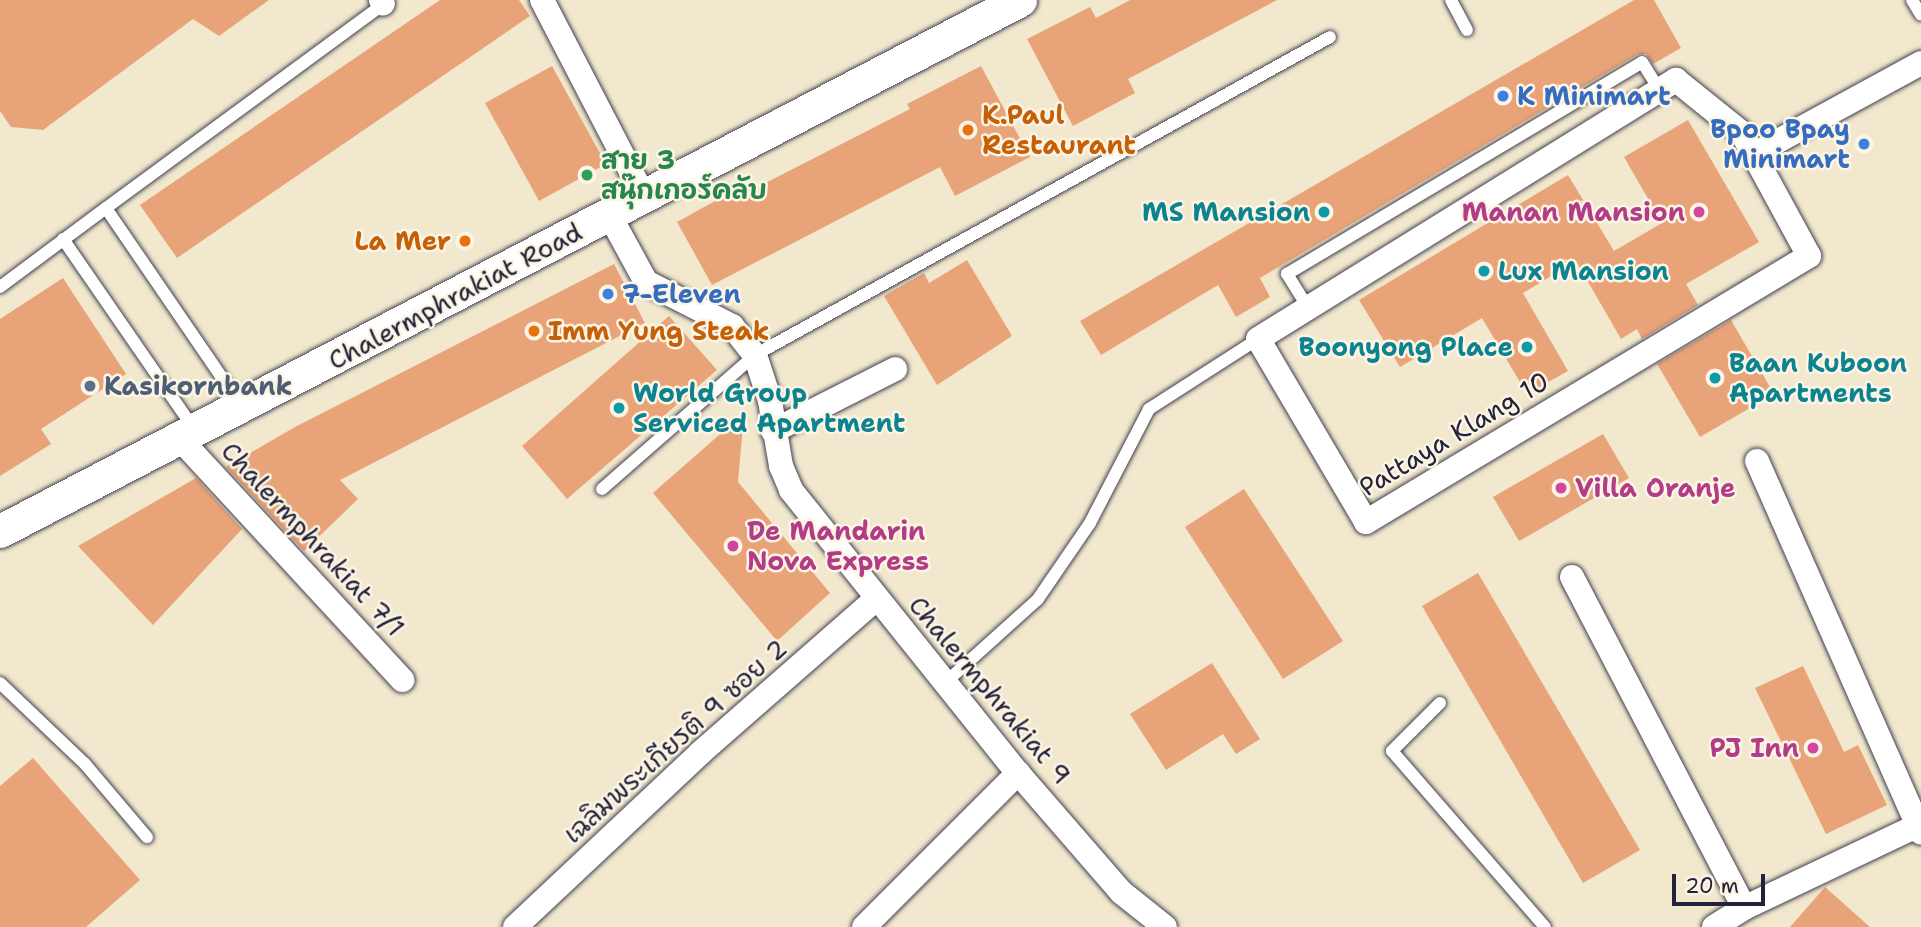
<!DOCTYPE html>
<meta charset="utf-8">
<style>
body{margin:0}
#map{position:relative;width:1921px;height:927px;overflow:hidden;background:#f2e8ce;font-family:"Shantell Sans","Playpen Sans Thai",sans-serif}
div>[style]{position:absolute}
.building>*{inset:0;background:#e8a478}
.roads{filter:drop-shadow(0 0 2px #414051) drop-shadow(0 0 2px #414051)}
.service>*{height:12px;margin:-6px;padding:0 6px;transform-origin:6px;border-radius:6px;background:#fff}
.minor>*{height:24px;margin:-12px;padding:0 12px;transform-origin:12px;border-radius:12px;background:#fff}
.secondary>*{height:33px;margin:-16.5px;padding:0 16.5px;transform-origin:16.5px;border-radius:16.5px;background:#fff}
.dots>*{width:19px;height:19px;translate:-50% -50%;box-sizing:border-box;border:4px solid #fcf5e5;border-radius:50%}
span{translate:-50% -50%;white-space:nowrap;text-align:center;line-height:1.15;-webkit-text-stroke:5px #fcf5e5;paint-order:stroke}
.shop-label{font-size:26px;color:#366cbe;font-weight:700}
.left{translate:0 -50%;text-align:left}
.right{translate:-100% -50%;text-align:right}
.food-label{font-size:26px;color:#c56008;font-weight:700}
.leisure-label{font-size:26px;color:#27864d;font-weight:700}
.culture-label{font-size:26px;color:#0d838f;font-weight:700}
.hotel-label{font-size:26px;color:#b23c85;font-weight:700}
.street-label{font-size:26px;color:#22223b}
.service-label{font-size:26px;color:#4e5e75;font-weight:700}
.scale{position:absolute;left:1672px;top:874px;width:93px;height:32px;box-sizing:border-box;border:4px solid #22223b;border-top:0;padding-left:9px;font-size:21px;line-height:24px;white-space:nowrap;color:#22223b;-webkit-text-stroke:5px #fcf5e5;paint-order:stroke}
</style>
<div id="map">
<div class="building">
<div style="clip-path:polygon(0 0,269px 0,219px 36px,193px 19px,43px 130px,11px 127px,0 111px)"></div>
<div style="clip-path:polygon(440px 0,519px 0,530px 16px,177px 258px,140px 205px)"></div>
<div style="clip-path:polygon(1130px 0,1277px 0,1128px 79px,1135px 93px,1073px 126px,1027px 39px,1090px 7px,1096px 18px)"></div>
<div style="clip-path:polygon(1634px 0,1654px 0,1681px 48px,1653px 64px,1646px 54px,1638px 54px,1260px 278px,1270px 297px,1236px 317px,1218px 285px,1101px 355px,1080px 321px)"></div>
<div style="clip-path:polygon(552px 66px,606px 164px,539px 201px,485px 103px)"></div>
<div style="clip-path:polygon(981px 66px,1030px 157px,955px 196px,940px 167px,712px 285px,677px 222px,746px 184px,750px 191px,910px 109px,907px 104px)"></div>
<div style="clip-path:polygon(1688px 120px,1759px 242px,1686px 284px,1698px 305px,1642px 339px,1637px 329px,1621px 339px,1576px 261px,1523px 293px,1568px 371px,1527px 394px,1482px 318px,1400px 367px,1359px 300px,1568px 175px,1614px 251px,1662px 223px,1624px 157px)"></div>
<div style="clip-path:polygon(967px 260px,1012px 336px,937px 385px,884px 296px,924px 273px,929px 283px)"></div>
<div style="clip-path:polygon(614px 264px,645px 323px,340px 480px,358px 499px,304px 551px,226px 467px,295px 427px)"></div>
<div style="clip-path:polygon(63px 278px,126px 374px,41px 429px,51px 444px,0 476px,0 319px)"></div>
<div style="clip-path:polygon(669px 316px,717px 370px,567px 499px,522px 446px)"></div>
<div style="clip-path:polygon(1731px 320px,1774px 394px,1700px 437px,1657px 364px)"></div>
<div style="clip-path:polygon(744px 413px,738px 482px,830px 593px,777px 641px,653px 493px)"></div>
<div style="clip-path:polygon(1603px 434px,1629px 478px,1519px 541px,1493px 497px)"></div>
<div style="clip-path:polygon(196px 478px,242px 529px,153px 625px,78px 546px)"></div>
<div style="clip-path:polygon(1244px 489px,1343px 641px,1283px 679px,1185px 527px)"></div>
<div style="clip-path:polygon(1478px 573px,1640px 850px,1583px 883px,1422px 606px)"></div>
<div style="clip-path:polygon(1212px 663px,1260px 739px,1236px 754px,1223px 734px,1166px 770px,1130px 714px)"></div>
<div style="clip-path:polygon(1803px 666px,1844px 752px,1858px 745px,1887px 805px,1826px 834px,1755px 688px)"></div>
<div style="clip-path:polygon(33px 758px,140px 880px,86px 927px,0 927px,0 786px)"></div>
<div style="clip-path:polygon(1825px 887px,1870px 927px,1790px 927px)"></div>
</div>
<div class="roads">
<div class="service">
<div style="left:1451px;top:0;width:34px;rotate:62deg"></div>
<div style="left:1912px;top:0;width:17px;rotate:59deg"></div>
<div style="left:63px;top:239px;width:231px;rotate:55.4deg"></div>
<div style="left:0;top:287px;width:132px;rotate:-36.7deg"></div>
<div style="left:1307px;top:306px;width:38px;rotate:-122deg"></div>
<div style="left:1287px;top:274px;width:413px;rotate:-30.8deg"></div>
<div style="left:1642px;top:62px;width:32px;rotate:58deg"></div>
<div style="left:240px;top:404px;width:237px;rotate:-124.4deg"></div>
<div style="left:106px;top:208px;width:346px;rotate:-36.3deg"></div>
<div style="left:602px;top:489px;width:203px;rotate:-41.2deg"></div>
<div style="left:755px;top:355px;width:657px;rotate:-28.94deg"></div>
<div style="left:947px;top:681px;width:122px;rotate:-42deg"></div>
<div style="left:1038px;top:599px;width:92px;rotate:-55.6deg"></div>
<div style="left:1090px;top:523px;width:128px;rotate:-62.6deg"></div>
<div style="left:1149px;top:409px;width:130px;rotate:-32.7deg"></div>
<div style="left:0;top:683px;width:117px;rotate:43.6deg"></div>
<div style="left:85px;top:764px;width:96px;rotate:49.7deg"></div>
<div style="left:1440px;top:703px;width:68px;rotate:135deg"></div>
<div style="left:1392px;top:751px;width:233px;rotate:49deg"></div>
</div>
<div class="minor">
<div style="left:381px;top:0;width:4px;rotate:63deg"></div>
<div style="left:542px;top:0;width:222px;rotate:62.6deg"></div>
<div style="left:1676px;top:80px;width:85px;rotate:38.8deg"></div>
<div style="left:1742px;top:133px;width:140px;rotate:61.4deg"></div>
<div style="left:1809px;top:256px;width:517px;rotate:149.02deg"></div>
<div style="left:1366px;top:522px;width:212px;rotate:-120.5deg"></div>
<div style="left:1258px;top:339px;width:492px;rotate:-31.8deg"></div>
<div style="left:1756px;top:153px;width:188px;rotate:-28.6deg"></div>
<div style="left:610px;top:216px;width:75px;rotate:61.4deg"></div>
<div style="left:646px;top:282px;width:97px;rotate:27.1deg"></div>
<div style="left:732px;top:326px;width:37px;rotate:52deg"></div>
<div style="left:755px;top:355px;width:48px;rotate:71.9deg"></div>
<div style="left:770px;top:401px;width:66px;rotate:80.4deg"></div>
<div style="left:781px;top:466px;width:26px;rotate:67deg"></div>
<div style="left:791px;top:490px;width:363px;rotate:51.3deg"></div>
<div style="left:1018px;top:773px;width:157px;rotate:49.1deg"></div>
<div style="left:1121px;top:892px;width:56px;rotate:38.5deg"></div>
<div style="left:773px;top:431px;width:137px;rotate:-26.9deg"></div>
<div style="left:180px;top:439px;width:328px;rotate:47.3deg"></div>
<div style="left:1757px;top:461px;width:406px;rotate:66.2deg"></div>
<div style="left:1572px;top:577px;width:373px;rotate:62.5deg"></div>
<div style="left:515px;top:927px;width:254px;rotate:-43.2deg"></div>
<div style="left:700px;top:753px;width:234px;rotate:-41.2deg"></div>
<div style="left:864px;top:927px;width:218px;rotate:-45deg"></div>
<div style="left:1714px;top:927px;width:36px;rotate:-32deg"></div>
<div style="left:1744px;top:908px;width:196px;rotate:-25.4deg"></div>
</div>
<div class="secondary">
<div style="left:0;top:531px;width:1150px;rotate:-27.5deg"></div>
</div>
</div>
<div class="dots">
<div style="left:1503px;top:96px;background:#3f7fe0"></div>
<div style="left:968px;top:130px;background:#e8710a"></div>
<div style="left:1864px;top:144px;background:#3f7fe0"></div>
<div style="left:587px;top:175px;background:#2e9e5b"></div>
<div style="left:1324px;top:212px;background:#0f9aa8"></div>
<div style="left:1699px;top:212px;background:#d1479c"></div>
<div style="left:465px;top:241px;background:#e8710a"></div>
<div style="left:1484px;top:271px;background:#0f9aa8"></div>
<div style="left:608px;top:294px;background:#3f7fe0"></div>
<div style="left:534px;top:331px;background:#e8710a"></div>
<div style="left:1527px;top:347px;background:#0f9aa8"></div>
<div style="left:1715px;top:378px;background:#0f9aa8"></div>
<div style="left:90px;top:386px;background:#5c6f8a"></div>
<div style="left:619px;top:408px;background:#0f9aa8"></div>
<div style="left:1561px;top:488px;background:#d1479c"></div>
<div style="left:733px;top:546px;background:#d1479c"></div>
<div style="left:1813px;top:748px;background:#d1479c"></div>
</div>
<div class="shop-label">
<span class="left" style="left:1517px;top:96px">K Minimart</span>
<span class="right" style="left:1850px;top:144px">Bpoo Bpay<br>Minimart</span>
<span class="left" style="left:622px;top:294px">7-Eleven</span>
</div>
<div class="food-label">
<span class="left" style="left:982px;top:130px">K.Paul<br>Restaurant</span>
<span class="right" style="left:451px;top:241px">La Mer</span>
<span class="left" style="left:548px;top:331px">Imm Yung Steak</span>
</div>
<div class="leisure-label">
<span class="left" style="left:601px;top:175px">สาย 3<br>สนุ๊กเกอร์คลับ</span>
</div>
<div class="culture-label">
<span class="right" style="left:1310px;top:212px">MS Mansion</span>
<span class="left" style="left:1498px;top:271px">Lux Mansion</span>
<span class="right" style="left:1513px;top:347px">Boonyong Place</span>
<span class="left" style="left:1729px;top:378px">Baan Kuboon<br>Apartments</span>
<span class="left" style="left:633px;top:408px">World Group<br>Serviced Apartment</span>
</div>
<div class="hotel-label">
<span class="right" style="left:1685px;top:212px">Manan Mansion</span>
<span class="left" style="left:1575px;top:488px">Villa Oranje</span>
<span class="left" style="left:747px;top:546px">De Mandarin<br>Nova Express</span>
<span class="right" style="left:1799px;top:748px">PJ Inn</span>
</div>
<div class="street-label">
<span style="left:455px;top:296px;rotate:-28deg">Chalermphrakiat Road</span>
<span style="left:1454px;top:434px;rotate:-31deg">Pattaya Klang 10</span>
<span style="left:313px;top:539px;rotate:47deg">Chalermphrakiat 7/1</span>
<span style="left:990px;top:690px;rotate:50deg">Chalermphrakiat 9</span>
<span style="left:675px;top:741px;rotate:-42deg">เฉลิมพระเกียรติ 9 ซอย 2</span>
</div>
<div class="service-label">
<span class="left" style="left:104px;top:386px">Kasikornbank</span>
</div>
<div class="scale">20 m</div>
</div>
